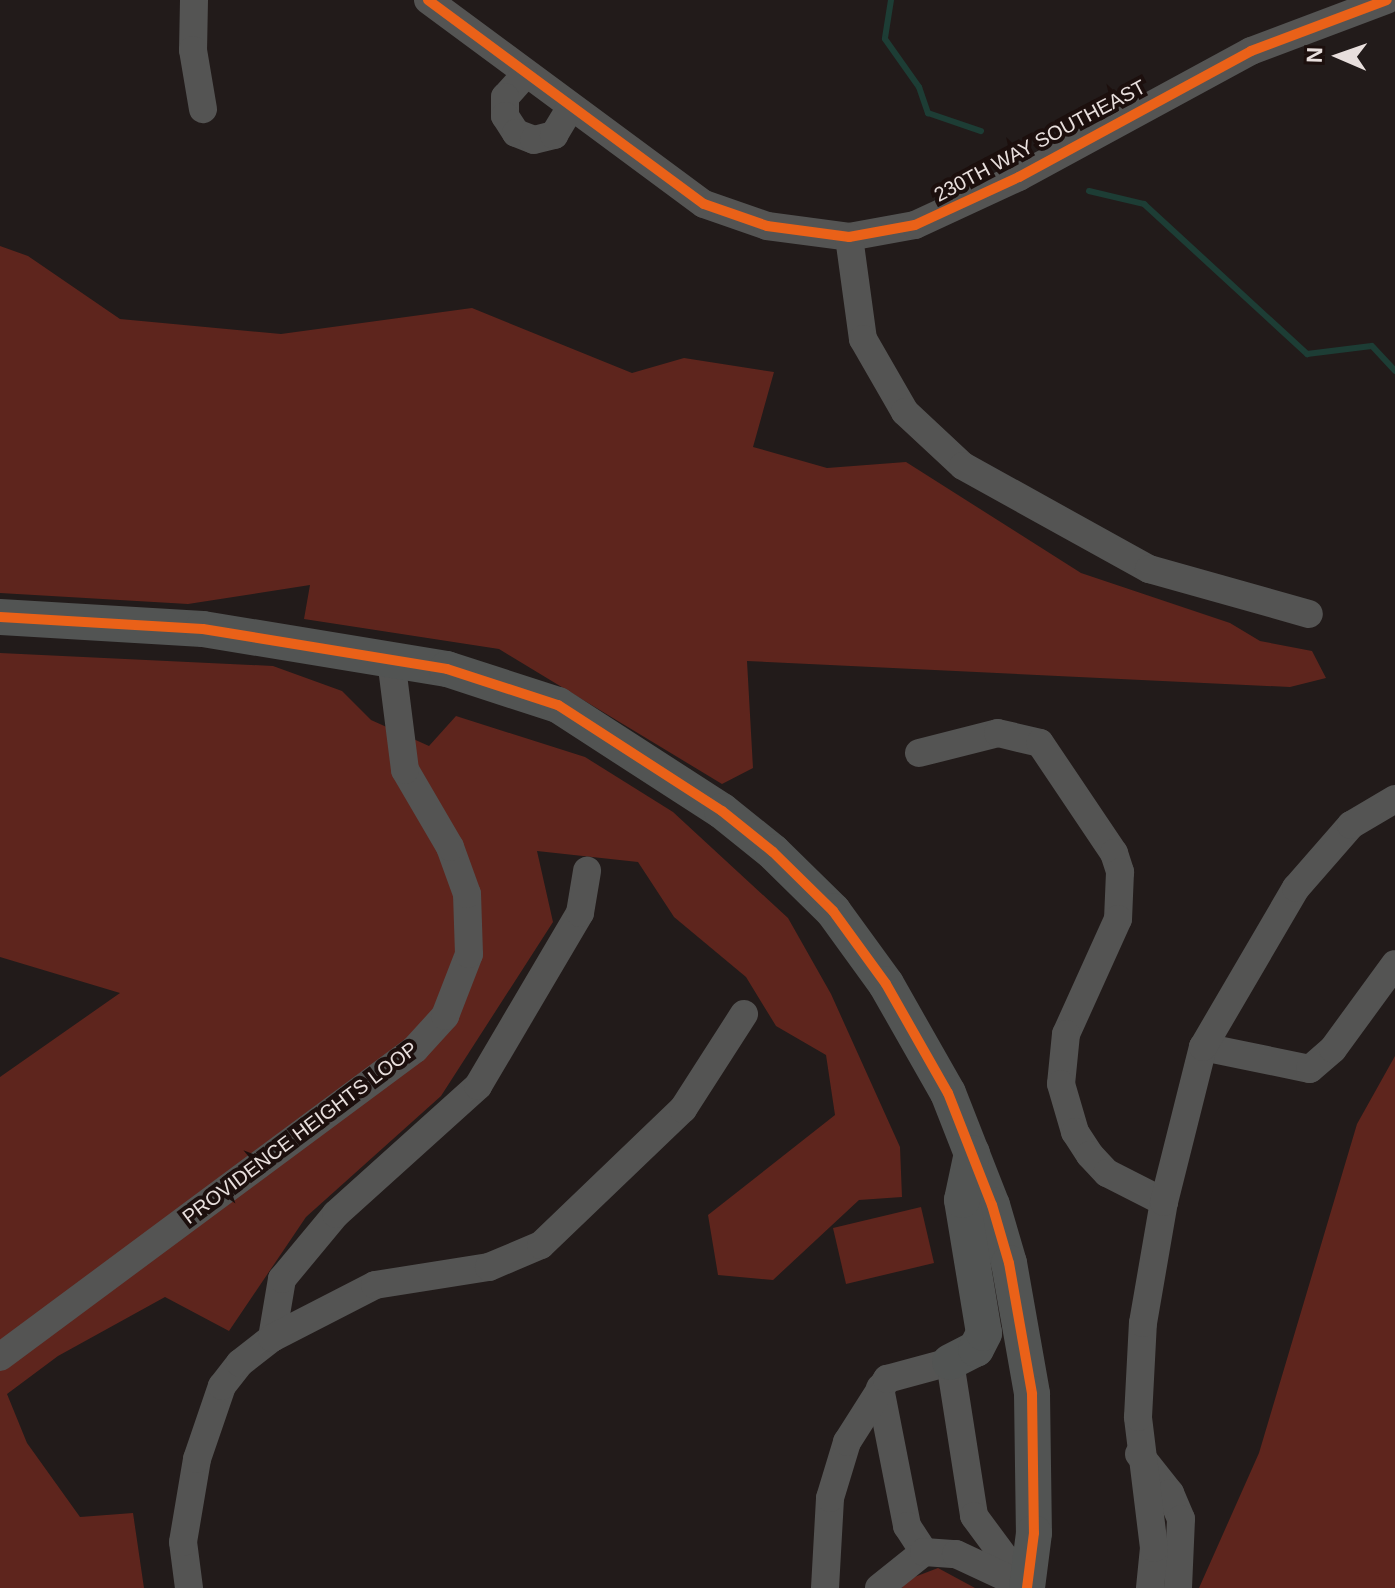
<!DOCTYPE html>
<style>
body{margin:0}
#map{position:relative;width:1395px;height:1588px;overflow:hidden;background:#221b1a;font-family:Helvetica,sans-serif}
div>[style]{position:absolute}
.green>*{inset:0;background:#5e251d}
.stream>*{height:6px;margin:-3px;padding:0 3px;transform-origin:3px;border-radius:3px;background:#1d3d35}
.minor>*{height:28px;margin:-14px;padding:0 14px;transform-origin:14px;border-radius:14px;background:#545453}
.major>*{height:36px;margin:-18px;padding:0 18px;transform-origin:18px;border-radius:18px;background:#525453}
.cycleway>*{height:10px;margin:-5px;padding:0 5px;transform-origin:5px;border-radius:5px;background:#ea6118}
span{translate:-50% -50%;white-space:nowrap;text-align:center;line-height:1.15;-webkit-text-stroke:8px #1c0f0d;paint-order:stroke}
.street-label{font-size:20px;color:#e8dfdd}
.north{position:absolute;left:1299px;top:16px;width:80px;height:80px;-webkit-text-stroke:6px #1c0f0d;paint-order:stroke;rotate:272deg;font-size:22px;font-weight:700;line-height:32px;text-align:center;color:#e8dfdd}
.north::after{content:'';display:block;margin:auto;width:28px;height:36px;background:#e8dfdd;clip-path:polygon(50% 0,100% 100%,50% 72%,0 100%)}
</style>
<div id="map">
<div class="green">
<div style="clip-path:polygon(0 246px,28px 256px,120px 319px,281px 334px,472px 308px,632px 373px,684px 358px,774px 372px,753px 447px,827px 468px,906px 462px,1081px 573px,1230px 623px,1260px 641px,1312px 651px,1326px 678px,1290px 687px,747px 661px,753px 768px,722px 784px,499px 649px,304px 619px,310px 585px,188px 604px,0 593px)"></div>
<div style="clip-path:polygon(0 653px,273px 666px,342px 691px,371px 720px,429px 746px,456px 716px,585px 757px,673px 812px,788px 918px,831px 994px,900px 1147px,902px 1197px,859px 1200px,773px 1280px,718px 1275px,708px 1215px,835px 1115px,826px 1055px,776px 1026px,746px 977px,674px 917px,638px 862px,537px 851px,553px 922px,441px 1096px,306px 1217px,229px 1331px,165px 1297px,58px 1356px,7px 1394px,27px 1443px,80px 1517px,133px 1513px,144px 1588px,0 1588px,0 1077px,120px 993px,0 957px)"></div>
<div style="clip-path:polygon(1395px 1056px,1395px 1588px,1199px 1588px,1259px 1453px,1357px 1124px)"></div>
<div style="clip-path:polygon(921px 1207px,934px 1263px,846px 1284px,833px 1228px)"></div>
<div style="clip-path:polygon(938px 1568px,975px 1588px,902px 1588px,904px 1581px)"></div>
</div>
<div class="stream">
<div style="left:891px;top:0;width:39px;rotate:99deg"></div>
<div style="left:885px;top:39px;width:59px;rotate:54.7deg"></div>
<div style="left:919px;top:87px;width:28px;rotate:71deg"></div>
<div style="left:928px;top:113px;width:56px;rotate:18.8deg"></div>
<div style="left:1089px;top:191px;width:57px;rotate:13.3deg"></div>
<div style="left:1144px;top:204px;width:222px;rotate:42.6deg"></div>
<div style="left:1307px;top:354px;width:65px;rotate:-7deg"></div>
<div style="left:1372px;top:346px;width:34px;rotate:47deg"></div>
</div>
<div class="minor">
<div style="left:194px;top:0;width:50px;rotate:91.1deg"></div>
<div style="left:193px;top:50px;width:60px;rotate:80.4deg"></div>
<div style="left:428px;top:0;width:343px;rotate:36.5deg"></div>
<div style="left:704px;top:204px;width:67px;rotate:19.2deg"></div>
<div style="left:767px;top:226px;width:83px;rotate:7.6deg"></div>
<div style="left:849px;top:237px;width:67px;rotate:-10.3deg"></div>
<div style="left:915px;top:225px;width:115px;rotate:-24.8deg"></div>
<div style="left:1019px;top:177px;width:264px;rotate:-28.5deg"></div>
<div style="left:1251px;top:51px;width:145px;rotate:-20.6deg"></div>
<div style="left:524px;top:76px;width:28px;rotate:132deg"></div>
<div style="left:505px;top:97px;width:19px;rotate:90deg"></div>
<div style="left:505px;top:116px;width:20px;rotate:57deg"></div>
<div style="left:516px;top:133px;width:19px;rotate:21deg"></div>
<div style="left:534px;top:140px;width:21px;rotate:-14deg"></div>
<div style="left:554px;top:135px;width:29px;rotate:-59deg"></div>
<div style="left:849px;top:237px;width:103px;rotate:82.2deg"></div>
<div style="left:863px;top:339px;width:84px;rotate:60.1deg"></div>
<div style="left:905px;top:412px;width:79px;rotate:43deg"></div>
<div style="left:963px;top:466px;width:213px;rotate:29deg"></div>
<div style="left:1149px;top:569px;width:166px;rotate:15.7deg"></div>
<div style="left:919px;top:753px;width:81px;rotate:-14.2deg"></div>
<div style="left:998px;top:733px;width:43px;rotate:13.4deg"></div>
<div style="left:1040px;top:743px;width:133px;rotate:56.1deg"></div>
<div style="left:1114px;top:853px;width:20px;rotate:72deg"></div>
<div style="left:1120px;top:872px;width:47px;rotate:92.4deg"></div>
<div style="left:1118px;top:919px;width:126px;rotate:114.3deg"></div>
<div style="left:1066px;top:1034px;width:50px;rotate:95.7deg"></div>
<div style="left:1061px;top:1084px;width:50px;rotate:73.7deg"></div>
<div style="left:1075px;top:1132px;width:27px;rotate:57deg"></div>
<div style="left:1090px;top:1155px;width:25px;rotate:47deg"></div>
<div style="left:1107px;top:1173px;width:64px;rotate:27deg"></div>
<div style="left:1203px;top:1047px;width:109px;rotate:11.6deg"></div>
<div style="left:1310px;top:1069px;width:30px;rotate:-41deg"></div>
<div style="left:1333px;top:1049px;width:105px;rotate:-53.9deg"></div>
<div style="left:272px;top:1338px;width:60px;rotate:-80.4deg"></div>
<div style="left:282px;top:1279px;width:85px;rotate:-50.3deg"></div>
<div style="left:336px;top:1214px;width:191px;rotate:-42deg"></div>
<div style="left:478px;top:1086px;width:201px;rotate:-59.5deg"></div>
<div style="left:580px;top:913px;width:43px;rotate:-80.5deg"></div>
<div style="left:0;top:1357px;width:517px;rotate:-36.58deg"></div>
<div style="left:415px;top:1049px;width:45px;rotate:-47.7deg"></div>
<div style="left:445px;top:1016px;width:66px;rotate:-68.8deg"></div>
<div style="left:469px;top:954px;width:60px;rotate:-91.9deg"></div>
<div style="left:467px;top:894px;width:50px;rotate:-109.9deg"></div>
<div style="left:450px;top:847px;width:89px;rotate:-120.3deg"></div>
<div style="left:405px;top:770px;width:112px;rotate:-97.2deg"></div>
<div style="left:880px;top:1388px;width:141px;rotate:78.9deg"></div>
<div style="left:907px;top:1526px;width:31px;rotate:57deg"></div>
<div style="left:1139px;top:1454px;width:50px;rotate:51.5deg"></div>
<div style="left:1170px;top:1493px;width:28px;rotate:67deg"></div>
<div style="left:1181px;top:1519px;width:69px;rotate:92.5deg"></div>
<div style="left:189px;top:1588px;width:46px;rotate:-97.4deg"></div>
<div style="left:183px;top:1542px;width:84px;rotate:-80.4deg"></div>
<div style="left:197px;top:1459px;width:77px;rotate:-71.1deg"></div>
<div style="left:222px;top:1386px;width:29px;rotate:-52deg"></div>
<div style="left:240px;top:1363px;width:41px;rotate:-38deg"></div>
<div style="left:272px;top:1338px;width:116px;rotate:-27.2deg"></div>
<div style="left:375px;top:1285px;width:115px;rotate:-9deg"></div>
<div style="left:489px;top:1267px;width:56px;rotate:-22.9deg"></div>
<div style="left:541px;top:1245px;width:197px;rotate:-43.8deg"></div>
<div style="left:683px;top:1109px;width:113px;rotate:-57.3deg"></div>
<div style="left:825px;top:1588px;width:90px;rotate:-86.8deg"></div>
<div style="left:830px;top:1498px;width:59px;rotate:-73.1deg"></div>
<div style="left:847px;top:1442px;width:75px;rotate:-57.6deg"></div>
<div style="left:887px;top:1379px;width:65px;rotate:-15.1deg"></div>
<div style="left:950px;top:1362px;width:156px;rotate:81.1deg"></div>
<div style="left:974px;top:1516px;width:89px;rotate:53.6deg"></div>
<div style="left:879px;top:1588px;width:58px;rotate:-38.7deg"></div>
<div style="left:924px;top:1552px;width:32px;rotate:4deg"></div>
<div style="left:956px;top:1554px;width:68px;rotate:25.1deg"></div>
<div style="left:1150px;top:1588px;width:40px;rotate:-84.3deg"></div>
<div style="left:1154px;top:1548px;width:132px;rotate:-97deg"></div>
<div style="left:1138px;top:1417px;width:94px;rotate:-87deg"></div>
<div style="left:1143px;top:1323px;width:123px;rotate:-80.2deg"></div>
<div style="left:1164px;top:1202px;width:160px;rotate:-75.9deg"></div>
<div style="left:1203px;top:1047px;width:184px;rotate:-59.7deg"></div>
<div style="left:1296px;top:888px;width:84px;rotate:-48.9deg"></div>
<div style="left:1351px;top:825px;width:51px;rotate:-30.6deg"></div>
</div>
<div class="major">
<div style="left:0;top:617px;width:203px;rotate:3.4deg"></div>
<div style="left:203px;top:629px;width:247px;rotate:9.3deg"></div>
<div style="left:447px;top:669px;width:117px;rotate:18deg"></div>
<div style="left:558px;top:705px;width:195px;rotate:32.9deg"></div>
<div style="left:722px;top:811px;width:65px;rotate:38.8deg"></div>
<div style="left:773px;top:852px;width:84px;rotate:44.5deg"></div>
<div style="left:833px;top:911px;width:90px;rotate:54deg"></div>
<div style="left:886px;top:984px;width:125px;rotate:60.4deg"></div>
<div style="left:948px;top:1093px;width:120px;rotate:68.6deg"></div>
<div style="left:992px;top:1205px;width:60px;rotate:73.7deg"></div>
<div style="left:1009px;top:1263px;width:133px;rotate:80deg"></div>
<div style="left:1032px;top:1394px;width:139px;rotate:89.2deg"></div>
<div style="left:1034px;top:1533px;width:55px;rotate:97.3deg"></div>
<div style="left:950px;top:1362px;width:29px;rotate:-27deg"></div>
<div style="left:976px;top:1349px;width:18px;rotate:-63deg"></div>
<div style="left:984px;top:1333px;width:135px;rotate:-99.4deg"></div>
<div style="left:962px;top:1200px;width:48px;rotate:-78deg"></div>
</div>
<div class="cycleway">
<div style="left:428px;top:0;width:343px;rotate:36.5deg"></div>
<div style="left:704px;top:204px;width:67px;rotate:19.2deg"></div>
<div style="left:767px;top:226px;width:83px;rotate:7.6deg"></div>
<div style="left:849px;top:237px;width:67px;rotate:-10.3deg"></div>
<div style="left:915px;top:225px;width:115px;rotate:-24.8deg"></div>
<div style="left:1019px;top:177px;width:264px;rotate:-28.5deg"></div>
<div style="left:1251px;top:51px;width:145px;rotate:-20.6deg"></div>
<div style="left:0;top:617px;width:203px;rotate:3.4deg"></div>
<div style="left:203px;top:629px;width:247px;rotate:9.3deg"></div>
<div style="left:447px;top:669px;width:117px;rotate:18deg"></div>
<div style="left:558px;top:705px;width:195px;rotate:32.9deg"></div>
<div style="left:722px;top:811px;width:65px;rotate:38.8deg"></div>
<div style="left:773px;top:852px;width:84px;rotate:44.5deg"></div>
<div style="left:833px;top:911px;width:90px;rotate:54deg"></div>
<div style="left:886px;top:984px;width:125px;rotate:60.4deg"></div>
<div style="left:948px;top:1093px;width:120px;rotate:68.6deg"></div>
<div style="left:992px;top:1205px;width:60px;rotate:73.7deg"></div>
<div style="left:1009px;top:1263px;width:133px;rotate:80deg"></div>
<div style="left:1032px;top:1394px;width:139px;rotate:89.2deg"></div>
<div style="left:1034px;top:1533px;width:55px;rotate:97.3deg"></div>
</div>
<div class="street-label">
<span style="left:1040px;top:141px;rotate:-28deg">230TH WAY SOUTHEAST</span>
<span style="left:300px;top:1133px;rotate:-37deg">PROVIDENCE HEIGHTS LOOP</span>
</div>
<div class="north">N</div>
</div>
